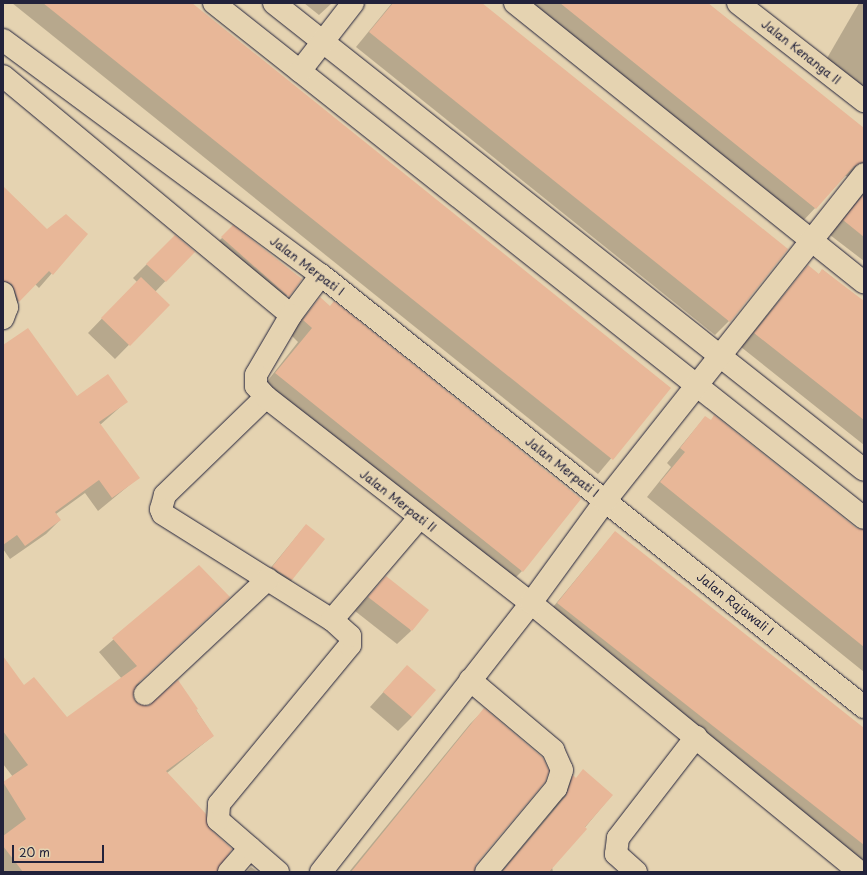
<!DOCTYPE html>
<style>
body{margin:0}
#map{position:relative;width:867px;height:875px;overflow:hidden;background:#e5d3b1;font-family:"Playpen Sans",sans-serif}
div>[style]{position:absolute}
.shadow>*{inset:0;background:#0003}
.building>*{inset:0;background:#e8b798}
.roads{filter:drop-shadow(0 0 1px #22223b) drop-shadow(0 0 1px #22223b)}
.street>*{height:22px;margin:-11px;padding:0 11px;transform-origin:11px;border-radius:11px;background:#e5d3b1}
span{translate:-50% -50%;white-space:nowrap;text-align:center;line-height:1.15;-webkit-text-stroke:3px #e5d3b1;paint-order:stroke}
.street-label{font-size:12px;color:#22223b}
.frame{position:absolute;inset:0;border:4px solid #22223b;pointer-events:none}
.scale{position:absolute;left:12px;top:845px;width:92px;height:18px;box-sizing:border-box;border:2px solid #22223b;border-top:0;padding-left:5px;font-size:12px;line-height:14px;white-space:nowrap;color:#22223b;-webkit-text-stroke:3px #e5d3b1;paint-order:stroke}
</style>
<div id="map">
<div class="shadow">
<div style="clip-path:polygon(12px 3px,190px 3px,670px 388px,598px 474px)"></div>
<div style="clip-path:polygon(304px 3px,332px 3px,319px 15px)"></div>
<div style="clip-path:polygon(392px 3px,480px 3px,729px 321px,715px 335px,356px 47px)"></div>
<div style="clip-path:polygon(528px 3px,707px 3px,864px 129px,864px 261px,830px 235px,860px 196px,862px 184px,857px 178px,845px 176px,802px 222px)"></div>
<div style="clip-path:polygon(859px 3px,864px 3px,864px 97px,819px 72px)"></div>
<div style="clip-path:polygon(3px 187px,47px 230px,86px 234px,39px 288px,35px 284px,5px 315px)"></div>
<div style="clip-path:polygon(233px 227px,301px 279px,277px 307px,211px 249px)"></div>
<div style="clip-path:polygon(175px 236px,193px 252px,155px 292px,168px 305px,115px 359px,88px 333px,137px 282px,133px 278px)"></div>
<div style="clip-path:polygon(808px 266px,818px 275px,823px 270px,864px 303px,864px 445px,741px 347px)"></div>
<div style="clip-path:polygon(320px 298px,522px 571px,508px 585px,262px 388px,298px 342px,290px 334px)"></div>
<div style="clip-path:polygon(3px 347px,77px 397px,126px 402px,100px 425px,138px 478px,98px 511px,85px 493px,56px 514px,60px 520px,46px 534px,10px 559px,3px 549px)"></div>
<div style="clip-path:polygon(705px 417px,856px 529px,864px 530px,864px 672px,647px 497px,671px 467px,667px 463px)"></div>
<div style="clip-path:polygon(306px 525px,292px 580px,278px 594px,259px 582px)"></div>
<div style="clip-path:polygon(615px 532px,864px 729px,864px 871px,544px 618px)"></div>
<div style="clip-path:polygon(199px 566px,132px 697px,141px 707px,149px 707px,178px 682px,213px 736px,167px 773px,218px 864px,217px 872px,3px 872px,3px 784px,13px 777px,3px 764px,3px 658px,23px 686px,67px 718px,122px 679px,99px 652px)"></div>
<div style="clip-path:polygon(386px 577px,411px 631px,397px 644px,355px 611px)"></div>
<div style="clip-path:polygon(407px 666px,412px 717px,398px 731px,370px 707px)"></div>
<div style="clip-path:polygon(484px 710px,474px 872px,349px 872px,470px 724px)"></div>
<div style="clip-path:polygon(573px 777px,612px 795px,552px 867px,553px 872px,501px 872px,552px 811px,560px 791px)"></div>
<div style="clip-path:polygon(251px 867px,258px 872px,246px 872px)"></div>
</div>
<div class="building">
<div style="clip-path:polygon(43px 3px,192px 3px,671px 388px,613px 460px)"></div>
<div style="clip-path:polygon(393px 3px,482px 3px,788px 249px,730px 322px,369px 32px)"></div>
<div style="clip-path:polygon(560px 3px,708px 3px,864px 128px,864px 162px,854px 166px,816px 209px)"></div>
<div style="clip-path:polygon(3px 186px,47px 229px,66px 214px,88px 234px,53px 275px,49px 271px,19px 302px,12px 284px,3px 281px)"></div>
<div style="clip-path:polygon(864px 194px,864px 237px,843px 220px)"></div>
<div style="clip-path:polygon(233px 225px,302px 279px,289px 297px,221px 237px)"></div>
<div style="clip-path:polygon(175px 235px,195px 252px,166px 282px,146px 264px)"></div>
<div style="clip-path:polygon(808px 265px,819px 274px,822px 269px,864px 301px,864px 420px,754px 333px)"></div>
<div style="clip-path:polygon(141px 277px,170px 305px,130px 346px,101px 318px)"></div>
<div style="clip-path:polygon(320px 297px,330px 306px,334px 301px,581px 499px,523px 572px,275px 373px,312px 328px,303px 320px)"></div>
<div style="clip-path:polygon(28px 328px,77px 396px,108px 374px,128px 402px,99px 422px,140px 478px,112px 498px,99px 480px,55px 512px,61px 520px,25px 546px,17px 535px,3px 545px,3px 345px)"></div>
<div style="clip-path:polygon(714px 415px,856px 528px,864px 530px,864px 647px,660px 482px,685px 452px,680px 448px,705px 416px,711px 420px)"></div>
<div style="clip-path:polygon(306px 524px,325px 539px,292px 580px,272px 567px)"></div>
<div style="clip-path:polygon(615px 531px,864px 728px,864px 845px,557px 603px)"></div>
<div style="clip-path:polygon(199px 565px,230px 597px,136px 685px,133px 696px,136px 703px,148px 706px,178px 680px,198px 709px,196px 710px,214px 736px,166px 771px,206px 814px,210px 829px,232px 849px,217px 872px,23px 872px,3px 846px,3px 836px,26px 819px,3px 782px,28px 765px,3px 731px,3px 656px,24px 685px,34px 677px,67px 717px,137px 666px,112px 638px)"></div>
<div style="clip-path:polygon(386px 576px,429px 610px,412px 631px,368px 597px)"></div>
<div style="clip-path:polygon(407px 665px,436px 690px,412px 717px,383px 692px)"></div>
<div style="clip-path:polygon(484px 708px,543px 758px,549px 771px,545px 782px,476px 864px,474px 872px,351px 872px)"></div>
<div style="clip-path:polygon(583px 769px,613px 795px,585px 827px,587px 829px,549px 872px,502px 872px,566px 796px,573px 775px,576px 778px)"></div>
</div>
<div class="roads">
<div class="street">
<div style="left:214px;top:3px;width:829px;rotate:38.39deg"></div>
<div style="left:274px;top:3px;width:752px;rotate:38.36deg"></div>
<div style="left:515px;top:3px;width:447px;rotate:38.7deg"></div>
<div style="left:738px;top:3px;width:160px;rotate:37.9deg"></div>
<div style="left:3px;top:40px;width:395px;rotate:36.5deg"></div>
<div style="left:321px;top:275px;width:694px;rotate:38.51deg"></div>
<div style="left:300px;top:71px;width:86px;rotate:-52.1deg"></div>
<div style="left:3px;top:76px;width:374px;rotate:39.7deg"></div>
<div style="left:321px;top:275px;width:50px;rotate:126.9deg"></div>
<div style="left:291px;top:315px;width:69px;rotate:120.3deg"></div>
<div style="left:256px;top:375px;width:11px;rotate:90deg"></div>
<div style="left:256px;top:386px;width:15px;rotate:48deg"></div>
<div style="left:266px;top:397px;width:141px;rotate:135.9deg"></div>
<div style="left:165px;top:495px;width:15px;rotate:106deg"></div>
<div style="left:161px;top:509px;width:5px;rotate:68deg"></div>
<div style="left:163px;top:514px;width:199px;rotate:32.1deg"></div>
<div style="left:332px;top:620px;width:134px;rotate:-49.5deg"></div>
<div style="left:3px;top:293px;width:15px;rotate:74deg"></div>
<div style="left:7px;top:307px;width:12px;rotate:110deg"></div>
<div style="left:266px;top:397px;width:336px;rotate:37.9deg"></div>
<div style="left:531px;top:603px;width:425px;rotate:39.3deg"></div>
<div style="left:470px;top:680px;width:109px;rotate:40.1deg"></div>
<div style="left:553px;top:750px;width:22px;rotate:66deg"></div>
<div style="left:562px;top:770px;width:19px;rotate:108deg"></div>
<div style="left:556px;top:788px;width:109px;rotate:129.8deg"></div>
<div style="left:145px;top:694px;width:168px;rotate:-43.1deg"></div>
<div style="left:229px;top:872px;width:32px;rotate:-49deg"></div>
<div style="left:278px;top:872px;width:79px;rotate:-139.1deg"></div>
<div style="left:218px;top:820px;width:16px;rotate:-86deg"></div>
<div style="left:219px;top:804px;width:206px;rotate:-50.5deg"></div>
<div style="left:350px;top:645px;width:9px;rotate:-90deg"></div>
<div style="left:350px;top:636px;width:24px;rotate:-138deg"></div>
<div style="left:321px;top:872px;width:341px;rotate:-52deg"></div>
<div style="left:531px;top:603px;width:126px;rotate:-54deg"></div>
<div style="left:605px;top:501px;width:417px;rotate:-51.6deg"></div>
<div style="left:636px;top:872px;width:27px;rotate:-138deg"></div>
<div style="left:616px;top:854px;width:16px;rotate:-83deg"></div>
<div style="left:618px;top:838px;width:128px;rotate:-52.3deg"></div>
</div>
</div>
<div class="street-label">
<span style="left:801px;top:52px;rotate:38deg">Jalan Kenanga II</span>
<span style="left:307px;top:266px;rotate:37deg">Jalan Merpati I</span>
<span style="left:562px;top:467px;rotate:38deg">Jalan Merpati I</span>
<span style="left:398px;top:501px;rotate:38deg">Jalan Merpati II</span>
<span style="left:735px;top:604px;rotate:38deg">Jalan Rajawali I</span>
</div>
<div class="frame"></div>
<div class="scale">20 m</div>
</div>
